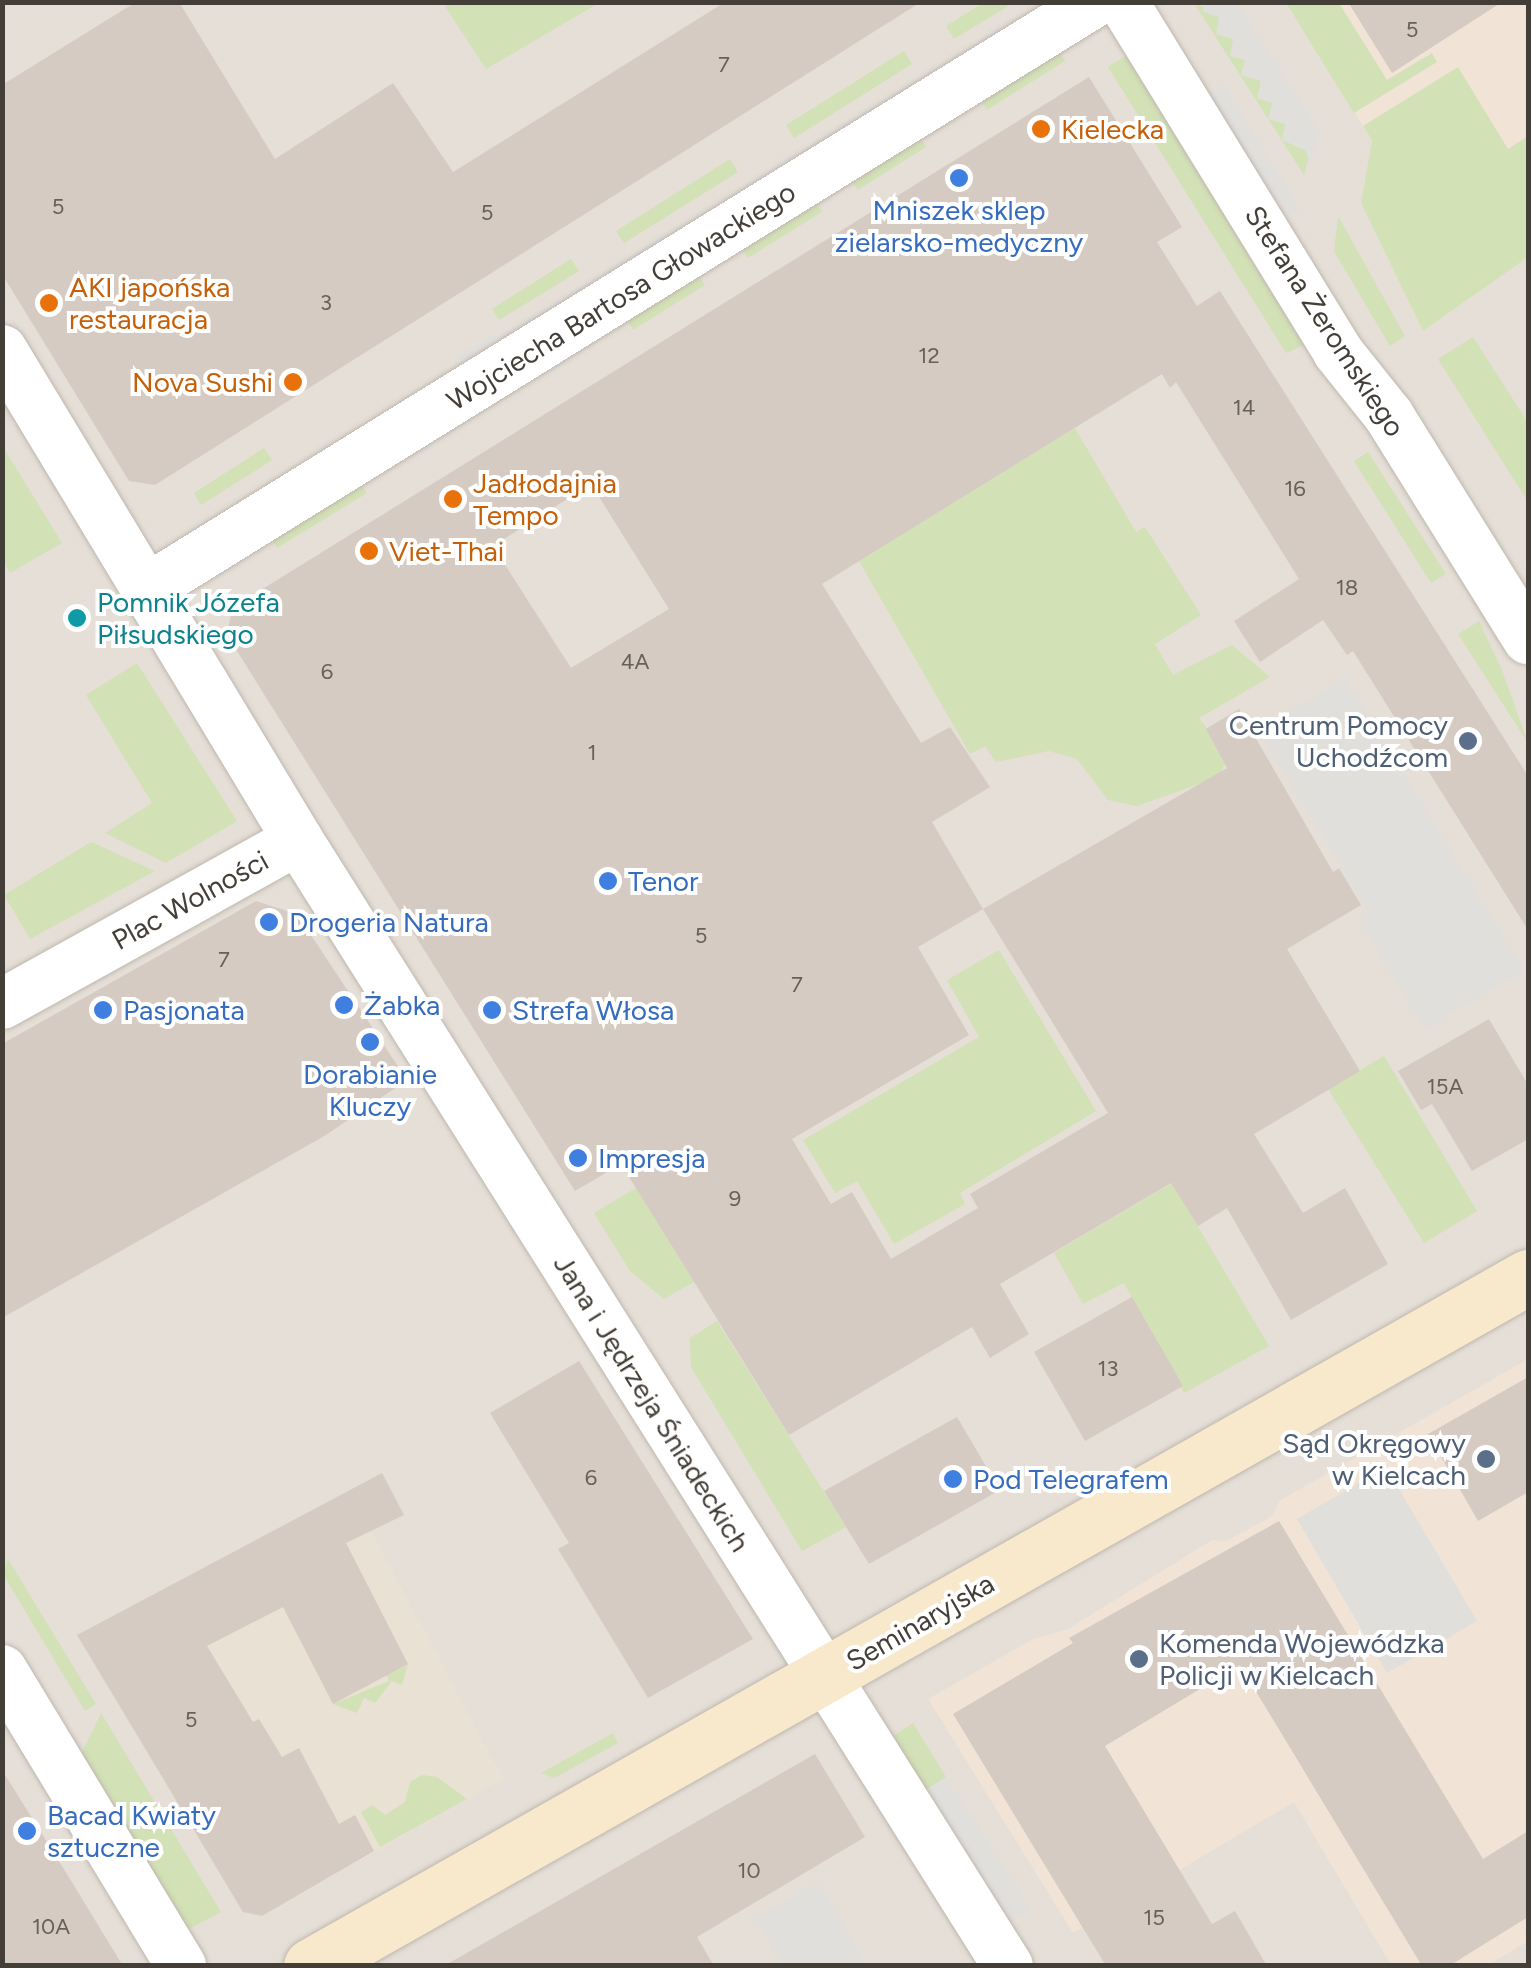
<!DOCTYPE html>
<meta charset="utf-8">
<style>
body{margin:0}
#map{position:relative;width:1531px;height:1968px;overflow:hidden;background:#f2eee8;font-family:Figtree,sans-serif}
div>[style]{position:absolute}
.residential>*{inset:0;background:#e5dfd7}
.commercial>*{inset:0;background:#f1e3d6}
.education>*{inset:0;background:#e9e1d4}
.green>*{inset:0;background:#d3e1b6}
.parking>*{inset:0;background:#e1dfdc}
.building>*{inset:0;background:#d5cbc2}
.roads{filter:drop-shadow(0 0 2px #bfb7af) drop-shadow(0 0 2px #bfb7af)}
.street>*{height:50px;margin:-25px;padding:0 25px;transform-origin:25px;border-radius:25px;background:#fff}
.secondary>*{height:55px;margin:-27.5px;padding:0 27.5px;transform-origin:27.5px;border-radius:27.5px;background:#f8e8cc}
.dots>*{width:28px;height:28px;translate:-50% -50%;box-sizing:border-box;border:5px solid #fff;border-radius:50%}
span{translate:-50% -50%;white-space:nowrap;text-align:center;line-height:1.15;-webkit-text-stroke:8px #fff;paint-order:stroke}
.number-label{font-size:22px;color:#68615a}
.number-label span{-webkit-text-stroke-width:0}
.food-label{font-size:28px;color:#c56008}
.left{translate:0 -50%;text-align:left}
.right{translate:-100% -50%;text-align:right}
.shop-label{font-size:28px;color:#366cbe}
.street-label{font-size:28px;color:#443e38}
.culture-label{font-size:28px;color:#0d838f}
.service-label{font-size:28px;color:#4e5e75}
.frame{position:absolute;inset:0;border:5px solid #443e38;pointer-events:none}
</style>
<div id="map">
<div class="residential">
<div style="clip-path:polygon(3px 3px,1528px 3px,1528px 1965px,3px 1965px)"></div>
</div>
<div class="commercial">
<div style="clip-path:polygon(1286px 3px,1528px 3px,1528px 257px,1423px 331px,1361px 203px,1372px 140px)"></div>
<div style="clip-path:polygon(1528px 1359px,1528px 1941px,1488px 1965px,1391px 1965px,1294px 1802px,1073px 1933px,928px 1699px,1033px 1639px,1068px 1629px,1212px 1540px,1225px 1542px,1272px 1516px,1279px 1501px)"></div>
</div>
<div class="education">
<div style="clip-path:polygon(350px 1491px,503px 1779px,262px 1916px,194px 1831px,77px 1635px)"></div>
</div>
<div class="green">
<div style="clip-path:polygon(443px 3px,599px 3px,486px 69px)"></div>
<div style="clip-path:polygon(983px 3px,1013px 3px,954px 39px,946px 26px)"></div>
<div style="clip-path:polygon(1194px 3px,1220px 16px,1261px 80px,1309px 156px,1304px 175px)"></div>
<div style="clip-path:polygon(1286px 3px,1339px 3px,1387px 80px,1432px 53px,1437px 62px,1354px 113px)"></div>
<div style="clip-path:polygon(1057px 48px,1065px 61px,987px 110px,979px 97px)"></div>
<div style="clip-path:polygon(904px 51px,912px 64px,794px 138px,786px 125px)"></div>
<div style="clip-path:polygon(1127px 55px,1304px 345px,1286px 353px,1108px 67px)"></div>
<div style="clip-path:polygon(1458px 67px,1508px 149px,1528px 136px,1528px 257px,1423px 331px,1361px 203px,1372px 140px,1363px 126px)"></div>
<div style="clip-path:polygon(918px 134px,926px 147px,858px 190px,849px 177px)"></div>
<div style="clip-path:polygon(730px 159px,738px 172px,624px 243px,616px 231px)"></div>
<div style="clip-path:polygon(814px 199px,822px 212px,748px 258px,740px 245px)"></div>
<div style="clip-path:polygon(1338px 216px,1405px 336px,1390px 346px,1334px 251px)"></div>
<div style="clip-path:polygon(571px 259px,579px 271px,499px 320px,492px 309px)"></div>
<div style="clip-path:polygon(696px 271px,705px 285px,633px 330px,625px 315px)"></div>
<div style="clip-path:polygon(1473px 337px,1528px 423px,1528px 502px,1438px 359px)"></div>
<div style="clip-path:polygon(1075px 428px,1136px 532px,1145px 527px,1201px 615px,1155px 644px,1173px 675px,1232px 645px,1270px 677px,1199px 718px,1228px 757px,1219px 777px,1137px 806px,1108px 800px,1077px 759px,1049px 751px,996px 762px,985px 746px,970px 754px,859px 561px)"></div>
<div style="clip-path:polygon(3px 447px,62px 543px,10px 573px,3px 561px)"></div>
<div style="clip-path:polygon(264px 448px,272px 460px,201px 505px,194px 493px)"></div>
<div style="clip-path:polygon(1368px 452px,1446px 574px,1431px 583px,1354px 461px)"></div>
<div style="clip-path:polygon(360px 482px,367px 493px,277px 548px,270px 537px)"></div>
<div style="clip-path:polygon(1479px 621px,1501px 668px,1528px 743px,1458px 634px)"></div>
<div style="clip-path:polygon(137px 663px,237px 821px,166px 863px,105px 833px,152px 803px,86px 695px)"></div>
<div style="clip-path:polygon(91px 842px,155px 871px,30px 939px,4px 895px)"></div>
<div style="clip-path:polygon(999px 950px,1096px 1111px,960px 1193px,965px 1204px,894px 1244px,857px 1181px,835px 1193px,803px 1140px,979px 1037px,947px 980px)"></div>
<div style="clip-path:polygon(1384px 1056px,1477px 1211px,1424px 1243px,1328px 1089px)"></div>
<div style="clip-path:polygon(1172px 1183px,1269px 1346px,1184px 1393px,1124px 1283px,1083px 1304px,1054px 1253px)"></div>
<div style="clip-path:polygon(636px 1188px,694px 1282px,664px 1299px,630px 1271px,594px 1213px)"></div>
<div style="clip-path:polygon(717px 1321px,846px 1527px,802px 1551px,691px 1367px,690px 1338px)"></div>
<div style="clip-path:polygon(8px 1559px,96px 1704px,85px 1711px,3px 1574px)"></div>
<div style="clip-path:polygon(408px 1664px,402px 1685px,392px 1681px,375px 1703px,364px 1698px,357px 1713px,333px 1704px,389px 1681px,387px 1675px)"></div>
<div style="clip-path:polygon(101px 1713px,221px 1912px,187px 1930px,80px 1757px)"></div>
<div style="clip-path:polygon(913px 1723px,946px 1777px,926px 1790px,893px 1736px)"></div>
<div style="clip-path:polygon(613px 1733px,618px 1743px,554px 1778px,541px 1773px)"></div>
<div style="clip-path:polygon(422px 1775px,437px 1777px,467px 1799px,380px 1847px,361px 1812px,372px 1805px,385px 1815px,405px 1802px,410px 1782px)"></div>
</div>
<div class="parking">
<div style="clip-path:polygon(1204px 3px,1237px 3px,1319px 131px,1310px 164px,1306px 151px,1282px 140px,1285px 124px,1268px 119px,1272px 103px,1257px 98px,1261px 81px,1241px 75px,1245px 60px,1230px 56px,1233px 39px,1216px 34px,1219px 17px,1203px 12px)"></div>
<div style="clip-path:polygon(995px 31px,1024px 32px,448px 388px,456px 358px,490px 335px,499px 336px)"></div>
<div style="clip-path:polygon(1223px 84px,1301px 210px,1283px 221px,1205px 96px)"></div>
<div style="clip-path:polygon(1345px 678px,1524px 970px,1425px 1029px,1358px 919px,1368px 912px,1259px 731px)"></div>
<div style="clip-path:polygon(1386px 1467px,1477px 1621px,1387px 1673px,1297px 1519px)"></div>
<div style="clip-path:polygon(946px 1777px,1031px 1909px,1010px 1922px,926px 1790px)"></div>
<div style="clip-path:polygon(818px 1882px,867px 1965px,783px 1965px,755px 1919px)"></div>
</div>
<div class="building">
<div style="clip-path:polygon(136px 2px,179px 2px,275px 159px,393px 83px,453px 172px,725px 2px,921px 2px,155px 485px,129px 481px,2px 274px,2px 85px)"></div>
<div style="clip-path:polygon(1348px 2px,1502px 2px,1392px 73px)"></div>
<div style="clip-path:polygon(evenodd,1089px 77px,1182px 227px,1157px 242px,1197px 306px,1220px 291px,1528px 776px,1528px 930px,1353px 651px,1347px 655px,1323px 620px,1260px 662px,1234px 621px,1299px 579px,1176px 382px,1170px 388px,1162px 374px,822px 584px,921px 743px,950px 727px,990px 787px,932px 822px,983px 909px,918px 947px,969px 1035px,792px 1139px,831px 1204px,852px 1192px,891px 1259px,978px 1208px,970px 1194px,1108px 1113px,983px 909px,1227px 768px,1206px 729px,1239px 709px,1333px 872px,1339px 868px,1361px 905px,1287px 949px,1360px 1071px,1254px 1134px,1303px 1213px,1345px 1188px,1388px 1264px,1291px 1320px,1227px 1208px,1198px 1226px,1171px 1183px,1000px 1284px,1029px 1334px,990px 1358px,972px 1327px,789px 1435px,621px 1164px,575px 1191px,227px 635px,232px 608px,1089px 77px,591px 484px,669px 609px,571px 668px,493px 546px,591px 484px)"></div>
<div style="clip-path:polygon(256px 901px,297px 914px,407px 1080px,326px 1135px,2px 1318px,2px 1044px)"></div>
<div style="clip-path:polygon(1489px 1019px,1528px 1085px,1528px 1139px,1472px 1171px,1432px 1104px,1421px 1110px,1398px 1071px)"></div>
<div style="clip-path:polygon(1132px 1297px,1183px 1386px,1085px 1441px,1034px 1352px)"></div>
<div style="clip-path:polygon(579px 1361px,753px 1639px,648px 1698px,558px 1549px,569px 1543px,490px 1413px)"></div>
<div style="clip-path:polygon(1528px 1377px,1528px 1492px,1478px 1521px,1428px 1434px)"></div>
<div style="clip-path:polygon(957px 1417px,1000px 1490px,869px 1564px,824px 1491px)"></div>
<div style="clip-path:polygon(382px 1473px,404px 1515px,346px 1543px,408px 1664px,333px 1704px,283px 1607px,207px 1646px,253px 1722px,259px 1719px,282px 1757px,299px 1748px,339px 1824px,355px 1815px,374px 1851px,262px 1916px,243px 1912px,77px 1635px)"></div>
<div style="clip-path:polygon(1279px 1521px,1483px 1859px,1528px 1831px,1528px 1917px,1449px 1966px,1422px 1966px,1240px 1665px,1105px 1746px,1212px 1924px,1235px 1911px,1267px 1966px,1106px 1966px,953px 1714px,1073px 1643px,1069px 1638px)"></div>
<div style="clip-path:polygon(815px 1754px,865px 1837px,697px 1937px,714px 1966px,444px 1966px)"></div>
<div style="clip-path:polygon(2px 1770px,70px 1879px,123px 1966px,2px 1966px)"></div>
</div>
<div class="roads">
<div class="street">
<div style="left:1123px;top:2px;width:411px;rotate:58.4deg"></div>
<div style="left:1338px;top:352px;width:82px;rotate:51.4deg"></div>
<div style="left:1389px;top:416px;width:263px;rotate:58.1deg"></div>
<div style="left:2px;top:350px;width:572px;rotate:58.86deg"></div>
<div style="left:298px;top:840px;width:338px;rotate:151deg"></div>
<div style="left:147px;top:589px;width:1115px;rotate:-31.77deg"></div>
<div style="left:298px;top:840px;width:1331px;rotate:57.77deg"></div>
<div style="left:2px;top:1670px;width:346px;rotate:58.8deg"></div>
</div>
<div class="secondary">
<div style="left:311px;top:1966px;width:1399px;rotate:-29.52deg"></div>
</div>
</div>
<div class="dots">
<div style="left:1041px;top:129px;background:#e8710a"></div>
<div style="left:959px;top:178px;background:#3f7fe0"></div>
<div style="left:49px;top:303px;background:#e8710a"></div>
<div style="left:293px;top:382px;background:#e8710a"></div>
<div style="left:453px;top:499px;background:#e8710a"></div>
<div style="left:369px;top:551px;background:#e8710a"></div>
<div style="left:77px;top:618px;background:#0f9aa8"></div>
<div style="left:1468px;top:741px;background:#5c6f8a"></div>
<div style="left:608px;top:881px;background:#3f7fe0"></div>
<div style="left:269px;top:922px;background:#3f7fe0"></div>
<div style="left:344px;top:1005px;background:#3f7fe0"></div>
<div style="left:103px;top:1010px;background:#3f7fe0"></div>
<div style="left:492px;top:1010px;background:#3f7fe0"></div>
<div style="left:370px;top:1042px;background:#3f7fe0"></div>
<div style="left:578px;top:1158px;background:#3f7fe0"></div>
<div style="left:1486px;top:1459px;background:#5c6f8a"></div>
<div style="left:953px;top:1479px;background:#3f7fe0"></div>
<div style="left:1139px;top:1659px;background:#5c6f8a"></div>
<div style="left:27px;top:1831px;background:#3f7fe0"></div>
</div>
<div class="number-label">
<span style="left:1412px;top:30px">5</span>
<span style="left:724px;top:65px">7</span>
<span style="left:58px;top:207px">5</span>
<span style="left:487px;top:213px">5</span>
<span style="left:326px;top:303px">3</span>
<span style="left:929px;top:356px">12</span>
<span style="left:1244px;top:408px">14</span>
<span style="left:1295px;top:489px">16</span>
<span style="left:1347px;top:588px">18</span>
<span style="left:635px;top:662px">4A</span>
<span style="left:327px;top:672px">6</span>
<span style="left:592px;top:753px">1</span>
<span style="left:701px;top:936px">5</span>
<span style="left:224px;top:960px">7</span>
<span style="left:797px;top:985px">7</span>
<span style="left:1445px;top:1087px">15A</span>
<span style="left:735px;top:1199px">9</span>
<span style="left:1108px;top:1369px">13</span>
<span style="left:591px;top:1478px">6</span>
<span style="left:191px;top:1720px">5</span>
<span style="left:749px;top:1871px">10</span>
<span style="left:1154px;top:1918px">15</span>
<span style="left:51px;top:1927px">10A</span>
</div>
<div class="food-label">
<span class="left" style="left:1061px;top:129px">Kielecka</span>
<span class="left" style="left:69px;top:303px">AKI japońska<br>restauracja</span>
<span class="right" style="left:273px;top:382px">Nova Sushi</span>
<span class="left" style="left:473px;top:499px">Jadłodajnia<br>Tempo</span>
<span class="left" style="left:389px;top:551px">Viet-Thai</span>
</div>
<div class="shop-label">
<span style="left:959px;top:226px">Mniszek sklep<br>zielarsko-medyczny</span>
<span class="left" style="left:628px;top:881px">Tenor</span>
<span class="left" style="left:289px;top:922px">Drogeria Natura</span>
<span class="left" style="left:364px;top:1005px">Żabka</span>
<span class="left" style="left:123px;top:1010px">Pasjonata</span>
<span class="left" style="left:512px;top:1010px">Strefa Włosa</span>
<span style="left:370px;top:1090px">Dorabianie<br>Kluczy</span>
<span class="left" style="left:598px;top:1158px">Impresja</span>
<span class="left" style="left:973px;top:1479px">Pod Telegrafem</span>
<span class="left" style="left:47px;top:1831px">Bacad Kwiaty<br>sztuczne</span>
</div>
<div class="street-label">
<span style="left:621px;top:296px;rotate:-32deg">Wojciecha Bartosa Głowackiego</span>
<span style="left:1325px;top:321px;rotate:57deg">Stefana Żeromskiego</span>
<span style="left:190px;top:900px;rotate:-29deg">Plac Wolności</span>
<span style="left:652px;top:1403px;rotate:58deg">Jana i Jędrzeja Śniadeckich</span>
<span style="left:920px;top:1622px;rotate:-30deg">Seminaryjska</span>
</div>
<div class="culture-label">
<span class="left" style="left:97px;top:618px">Pomnik Józefa<br>Piłsudskiego</span>
</div>
<div class="service-label">
<span class="right" style="left:1448px;top:741px">Centrum Pomocy<br>Uchodźcom</span>
<span class="right" style="left:1466px;top:1459px">Sąd Okręgowy<br>w Kielcach</span>
<span class="left" style="left:1159px;top:1659px">Komenda Wojewódzka<br>Policji w Kielcach</span>
</div>
<div class="frame"></div>
</div>
